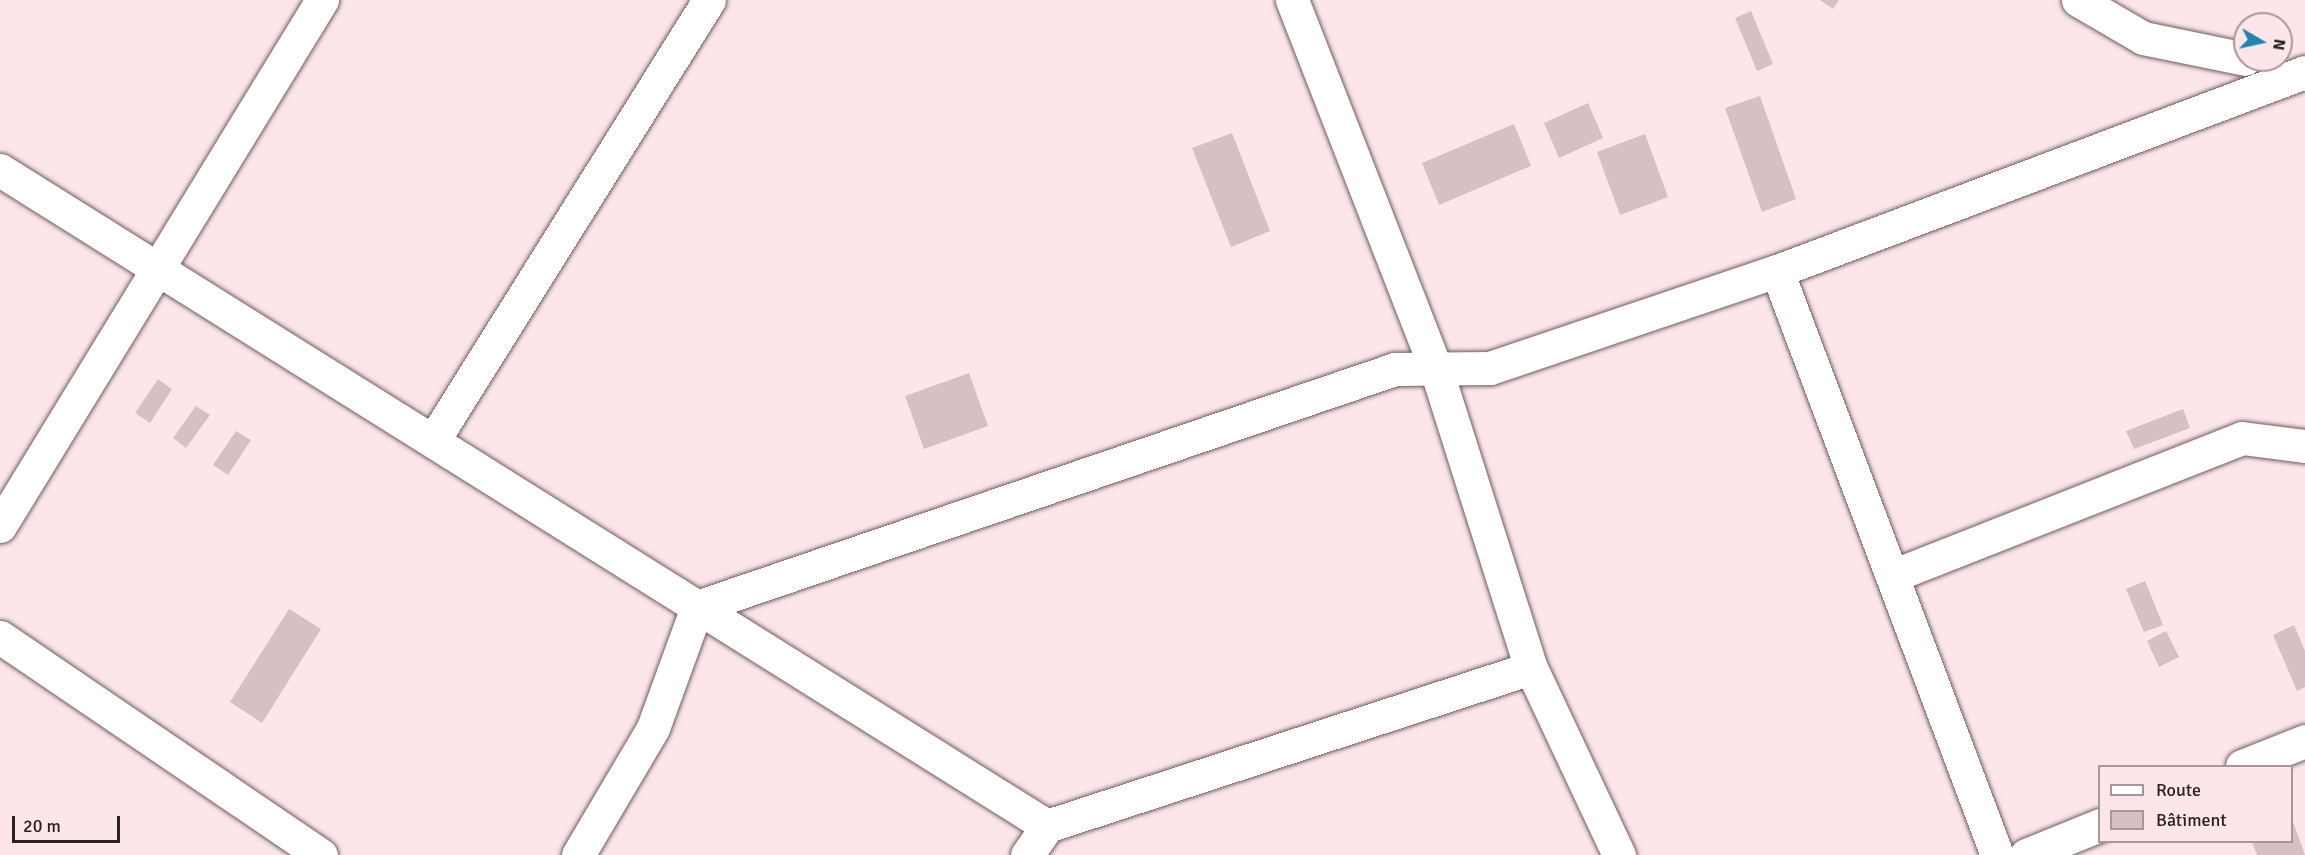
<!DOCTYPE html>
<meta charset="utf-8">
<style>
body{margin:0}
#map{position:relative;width:2305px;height:855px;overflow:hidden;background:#fce6ea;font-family:Signika,sans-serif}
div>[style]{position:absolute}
.building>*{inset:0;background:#d6c0c4}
.roads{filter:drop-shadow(0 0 2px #6f5c5f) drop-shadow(0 0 2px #6f5c5f)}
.minor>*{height:33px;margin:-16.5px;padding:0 16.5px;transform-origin:16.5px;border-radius:16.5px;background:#fff}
span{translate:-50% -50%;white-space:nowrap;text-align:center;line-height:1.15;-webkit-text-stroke:6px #fce6ea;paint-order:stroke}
.legend{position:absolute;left:2098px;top:765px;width:195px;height:78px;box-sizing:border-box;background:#fce6ea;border:2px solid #a7979a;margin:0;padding:8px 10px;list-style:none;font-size:18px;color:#282022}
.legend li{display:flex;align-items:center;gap:12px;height:30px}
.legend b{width:30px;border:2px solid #a7979a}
.north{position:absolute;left:2233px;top:12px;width:60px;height:60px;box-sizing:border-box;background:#fce6ea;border:2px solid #a7979a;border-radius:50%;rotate:99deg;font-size:16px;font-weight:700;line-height:24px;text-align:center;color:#282022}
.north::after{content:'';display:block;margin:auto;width:21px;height:27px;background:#2085af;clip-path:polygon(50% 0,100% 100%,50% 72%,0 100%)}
.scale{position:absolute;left:12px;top:816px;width:108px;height:27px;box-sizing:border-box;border:3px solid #282022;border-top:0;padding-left:8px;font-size:18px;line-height:21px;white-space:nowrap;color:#282022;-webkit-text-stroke:4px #fce6ea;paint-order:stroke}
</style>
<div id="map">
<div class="building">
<div style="clip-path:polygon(1820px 0,1839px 0,1833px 9px)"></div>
<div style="clip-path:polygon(1751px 11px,1773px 64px,1757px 71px,1735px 18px)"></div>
<div style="clip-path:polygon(1760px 96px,1796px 199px,1762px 212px,1725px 108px)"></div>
<div style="clip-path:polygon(1588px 103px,1603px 138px,1559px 158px,1544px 123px)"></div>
<div style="clip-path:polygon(1514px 124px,1531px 166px,1439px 205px,1422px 163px)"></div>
<div style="clip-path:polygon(1232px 133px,1270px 231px,1231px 247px,1192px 148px)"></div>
<div style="clip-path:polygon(1645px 134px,1668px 197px,1620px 215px,1597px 152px)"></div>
<div style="clip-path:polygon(969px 373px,988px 426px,924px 449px,905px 396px)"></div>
<div style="clip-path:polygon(158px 379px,172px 389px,150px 423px,135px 413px)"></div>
<div style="clip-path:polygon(196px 406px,210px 415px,186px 448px,173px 438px)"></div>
<div style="clip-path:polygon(2183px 409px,2190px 428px,2134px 449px,2126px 431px)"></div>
<div style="clip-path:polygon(236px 431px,251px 440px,228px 475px,213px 465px)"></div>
<div style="clip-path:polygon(2145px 581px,2163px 625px,2144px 632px,2126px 589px)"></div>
<div style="clip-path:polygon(289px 609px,321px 629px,262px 723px,230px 702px)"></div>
<div style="clip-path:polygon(2294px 625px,2305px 651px,2305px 687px,2297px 691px,2273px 635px)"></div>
<div style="clip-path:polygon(2166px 631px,2179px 657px,2159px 667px,2147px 641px)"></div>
<div style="clip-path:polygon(2292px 819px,2305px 855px,2257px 855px,2252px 842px,2292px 842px)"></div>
</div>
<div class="roads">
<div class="minor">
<div style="left:1292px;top:0;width:396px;rotate:68.7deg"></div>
<div style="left:1436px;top:369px;width:314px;rotate:72.4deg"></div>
<div style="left:1531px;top:668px;width:207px;rotate:64.8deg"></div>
<div style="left:2078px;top:0;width:75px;rotate:30.3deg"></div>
<div style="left:2143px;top:38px;width:104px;rotate:11.6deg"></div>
<div style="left:0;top:170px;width:1236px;rotate:32.07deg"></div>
<div style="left:1777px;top:271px;width:624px;rotate:69.36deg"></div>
<div style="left:433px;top:441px;width:520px;rotate:-57.96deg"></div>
<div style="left:0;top:526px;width:617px;rotate:-58.53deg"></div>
<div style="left:1892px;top:576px;width:376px;rotate:-21.5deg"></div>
<div style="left:2242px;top:438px;width:64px;rotate:7.2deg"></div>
<div style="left:0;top:637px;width:388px;rotate:34.2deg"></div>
<div style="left:2242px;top:766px;width:68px;rotate:-21.6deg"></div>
<div style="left:578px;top:855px;width:147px;rotate:-59.4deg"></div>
<div style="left:653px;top:728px;width:129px;rotate:-70deg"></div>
<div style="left:697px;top:607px;width:737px;rotate:-18.83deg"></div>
<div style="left:1395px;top:369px;width:95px;rotate:-0.6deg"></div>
<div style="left:1490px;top:368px;width:303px;rotate:-18.7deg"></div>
<div style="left:1777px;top:271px;width:564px;rotate:-20.65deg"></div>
<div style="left:1027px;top:855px;width:35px;rotate:-55deg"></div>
<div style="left:1047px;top:826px;width:509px;rotate:-18.08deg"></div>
<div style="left:2026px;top:855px;width:80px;rotate:-22.1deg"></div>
</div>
</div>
<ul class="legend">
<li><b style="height:8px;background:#fff"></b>Route</li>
<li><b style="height:16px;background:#d6c0c4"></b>Bâtiment</li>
</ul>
<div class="north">N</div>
<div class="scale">20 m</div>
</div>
